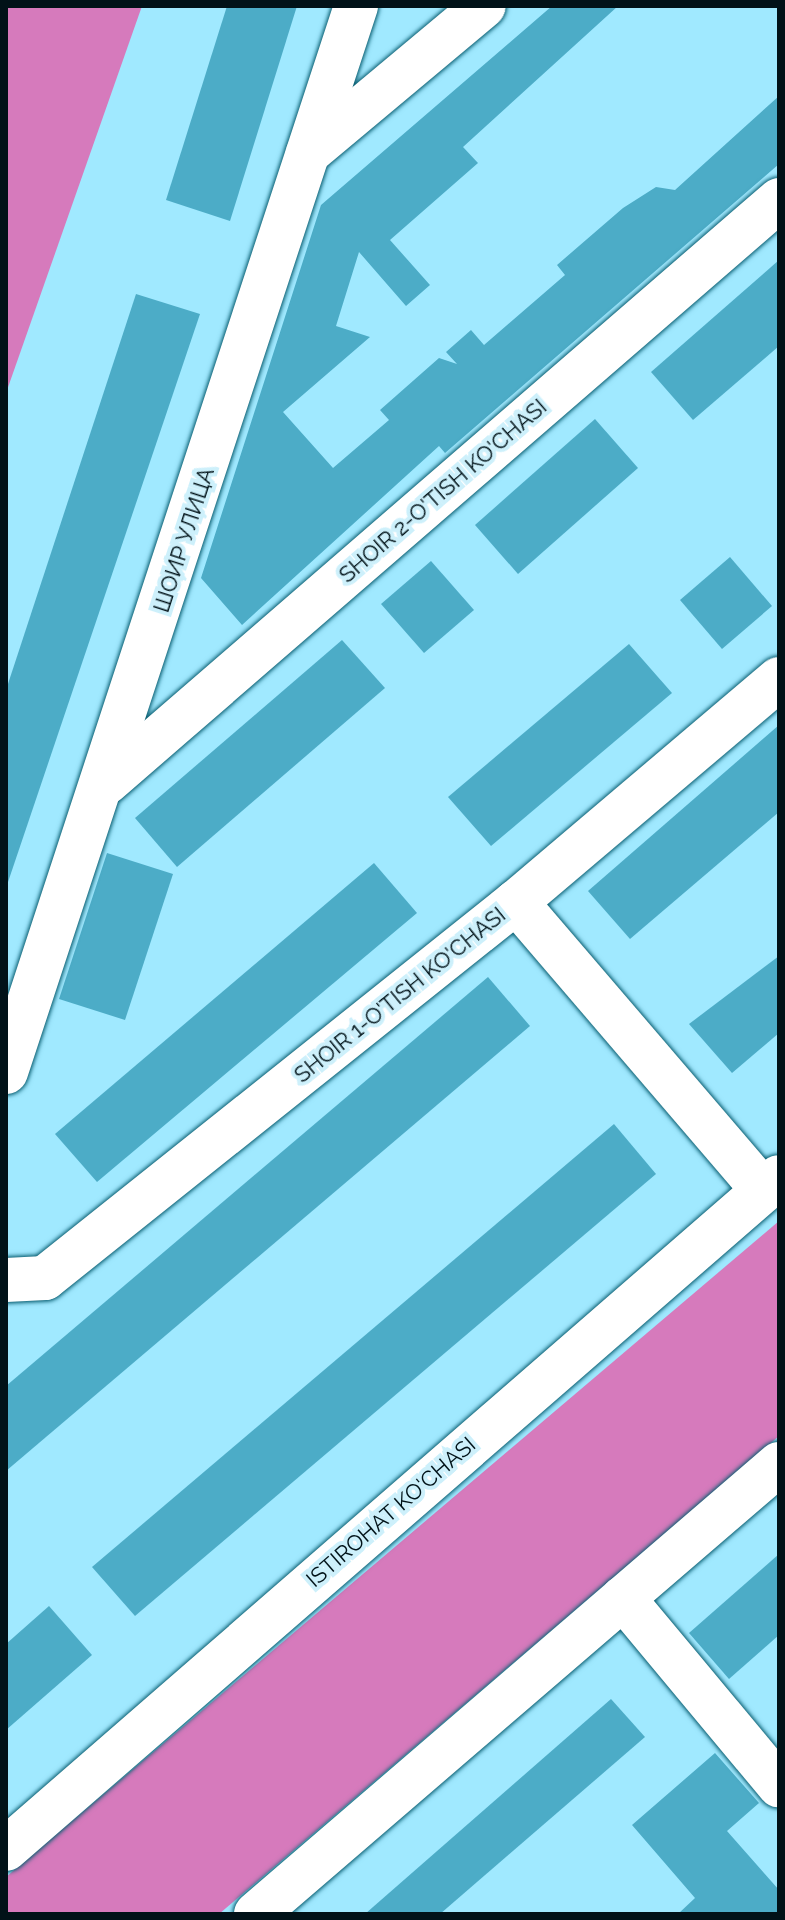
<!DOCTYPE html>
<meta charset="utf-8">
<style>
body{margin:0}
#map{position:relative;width:785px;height:1920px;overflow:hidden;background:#a0e9ff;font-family:Raleway,sans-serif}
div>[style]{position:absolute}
.forest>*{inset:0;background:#d67abc}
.building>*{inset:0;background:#4cacc7}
.roads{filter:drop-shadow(0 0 2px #085d71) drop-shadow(0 0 2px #085d71)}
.minor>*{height:44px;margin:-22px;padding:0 22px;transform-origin:22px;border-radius:22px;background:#fff}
.major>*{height:44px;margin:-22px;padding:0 22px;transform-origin:22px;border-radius:22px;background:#fff}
span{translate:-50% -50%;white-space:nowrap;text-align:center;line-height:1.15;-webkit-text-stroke:8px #cdf0fb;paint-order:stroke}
.street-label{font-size:22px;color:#011218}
.frame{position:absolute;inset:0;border:8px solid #011218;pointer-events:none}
</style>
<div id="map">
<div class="forest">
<div style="clip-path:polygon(6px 6px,142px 6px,6px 393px)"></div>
<div style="clip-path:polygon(779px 1221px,779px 1436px,219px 1914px,6px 1914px,6px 1877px)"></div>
</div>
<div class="building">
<div style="clip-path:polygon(227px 6px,297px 6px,230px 221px,166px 200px)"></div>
<div style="clip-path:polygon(552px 6px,618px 6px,463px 147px,478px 163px,390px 240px,430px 285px,406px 306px,359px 252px,336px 326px,370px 337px,283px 412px,333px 468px,389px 420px,380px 410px,439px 358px,457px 364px,446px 352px,471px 330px,484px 345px,565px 275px,557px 265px,623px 208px,656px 187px,675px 190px,779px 96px,779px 164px,445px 453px,439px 446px,242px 625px,201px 578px,321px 205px)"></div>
<div style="clip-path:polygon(779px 260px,779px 346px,693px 420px,651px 372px)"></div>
<div style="clip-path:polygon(136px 294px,200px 314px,6px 888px,6px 690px)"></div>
<div style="clip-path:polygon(595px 419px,638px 468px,518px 574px,475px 525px)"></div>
<div style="clip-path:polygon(730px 557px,772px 606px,722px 649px,680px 600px)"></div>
<div style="clip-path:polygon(431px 561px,474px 610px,424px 653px,381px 604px)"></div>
<div style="clip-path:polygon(342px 640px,385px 688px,177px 867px,135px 818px)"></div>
<div style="clip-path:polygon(629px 644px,672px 693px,491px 846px,448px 797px)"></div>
<div style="clip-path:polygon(779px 725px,779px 812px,630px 939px,588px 891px)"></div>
<div style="clip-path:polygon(107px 853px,173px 874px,125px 1020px,59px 999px)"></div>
<div style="clip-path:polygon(374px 863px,417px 913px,97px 1182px,55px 1134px)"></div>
<div style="clip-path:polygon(779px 956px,779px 1033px,732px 1073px,689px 1024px)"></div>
<div style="clip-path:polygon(488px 977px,530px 1026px,6px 1471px,6px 1386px)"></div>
<div style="clip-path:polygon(614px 1124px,656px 1174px,135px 1616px,92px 1567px)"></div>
<div style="clip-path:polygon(779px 1554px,779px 1635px,729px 1679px,689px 1633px)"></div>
<div style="clip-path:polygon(49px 1606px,92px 1655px,6px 1730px,6px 1644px)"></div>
<div style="clip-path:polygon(611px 1699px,645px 1737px,440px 1914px,365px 1914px)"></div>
<div style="clip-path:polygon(715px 1753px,759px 1803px,727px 1831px,779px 1890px,779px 1914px,678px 1914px,695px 1898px,632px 1825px)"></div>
</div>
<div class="roads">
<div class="minor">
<div style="left:308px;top:153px;width:229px;rotate:-39.9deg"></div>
<div style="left:107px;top:782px;width:889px;rotate:-40.89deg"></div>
<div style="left:516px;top:902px;width:379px;rotate:49.4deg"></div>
<div style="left:6px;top:1072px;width:1122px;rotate:-71.82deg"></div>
<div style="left:6px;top:1280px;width:39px;rotate:-3deg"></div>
<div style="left:45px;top:1278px;width:603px;rotate:-38.6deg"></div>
<div style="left:516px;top:902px;width:345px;rotate:-40.3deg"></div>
<div style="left:623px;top:1598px;width:244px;rotate:50.2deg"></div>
</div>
<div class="major">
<div style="left:6px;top:1849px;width:1024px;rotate:-41deg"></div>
<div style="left:256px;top:1914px;width:690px;rotate:-40.71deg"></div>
</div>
</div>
<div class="street-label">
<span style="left:443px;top:491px;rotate:-41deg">SHOIR 2-O'TISH KO'CHASI</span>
<span style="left:184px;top:540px;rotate:-72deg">ШОИР УЛИЦА</span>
<span style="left:400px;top:995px;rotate:-39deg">SHOIR 1-O'TISH KO'CHASI</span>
<span style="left:391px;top:1512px;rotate:-41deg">ISTIROHAT KO'CHASI</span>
</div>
<div class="frame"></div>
</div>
